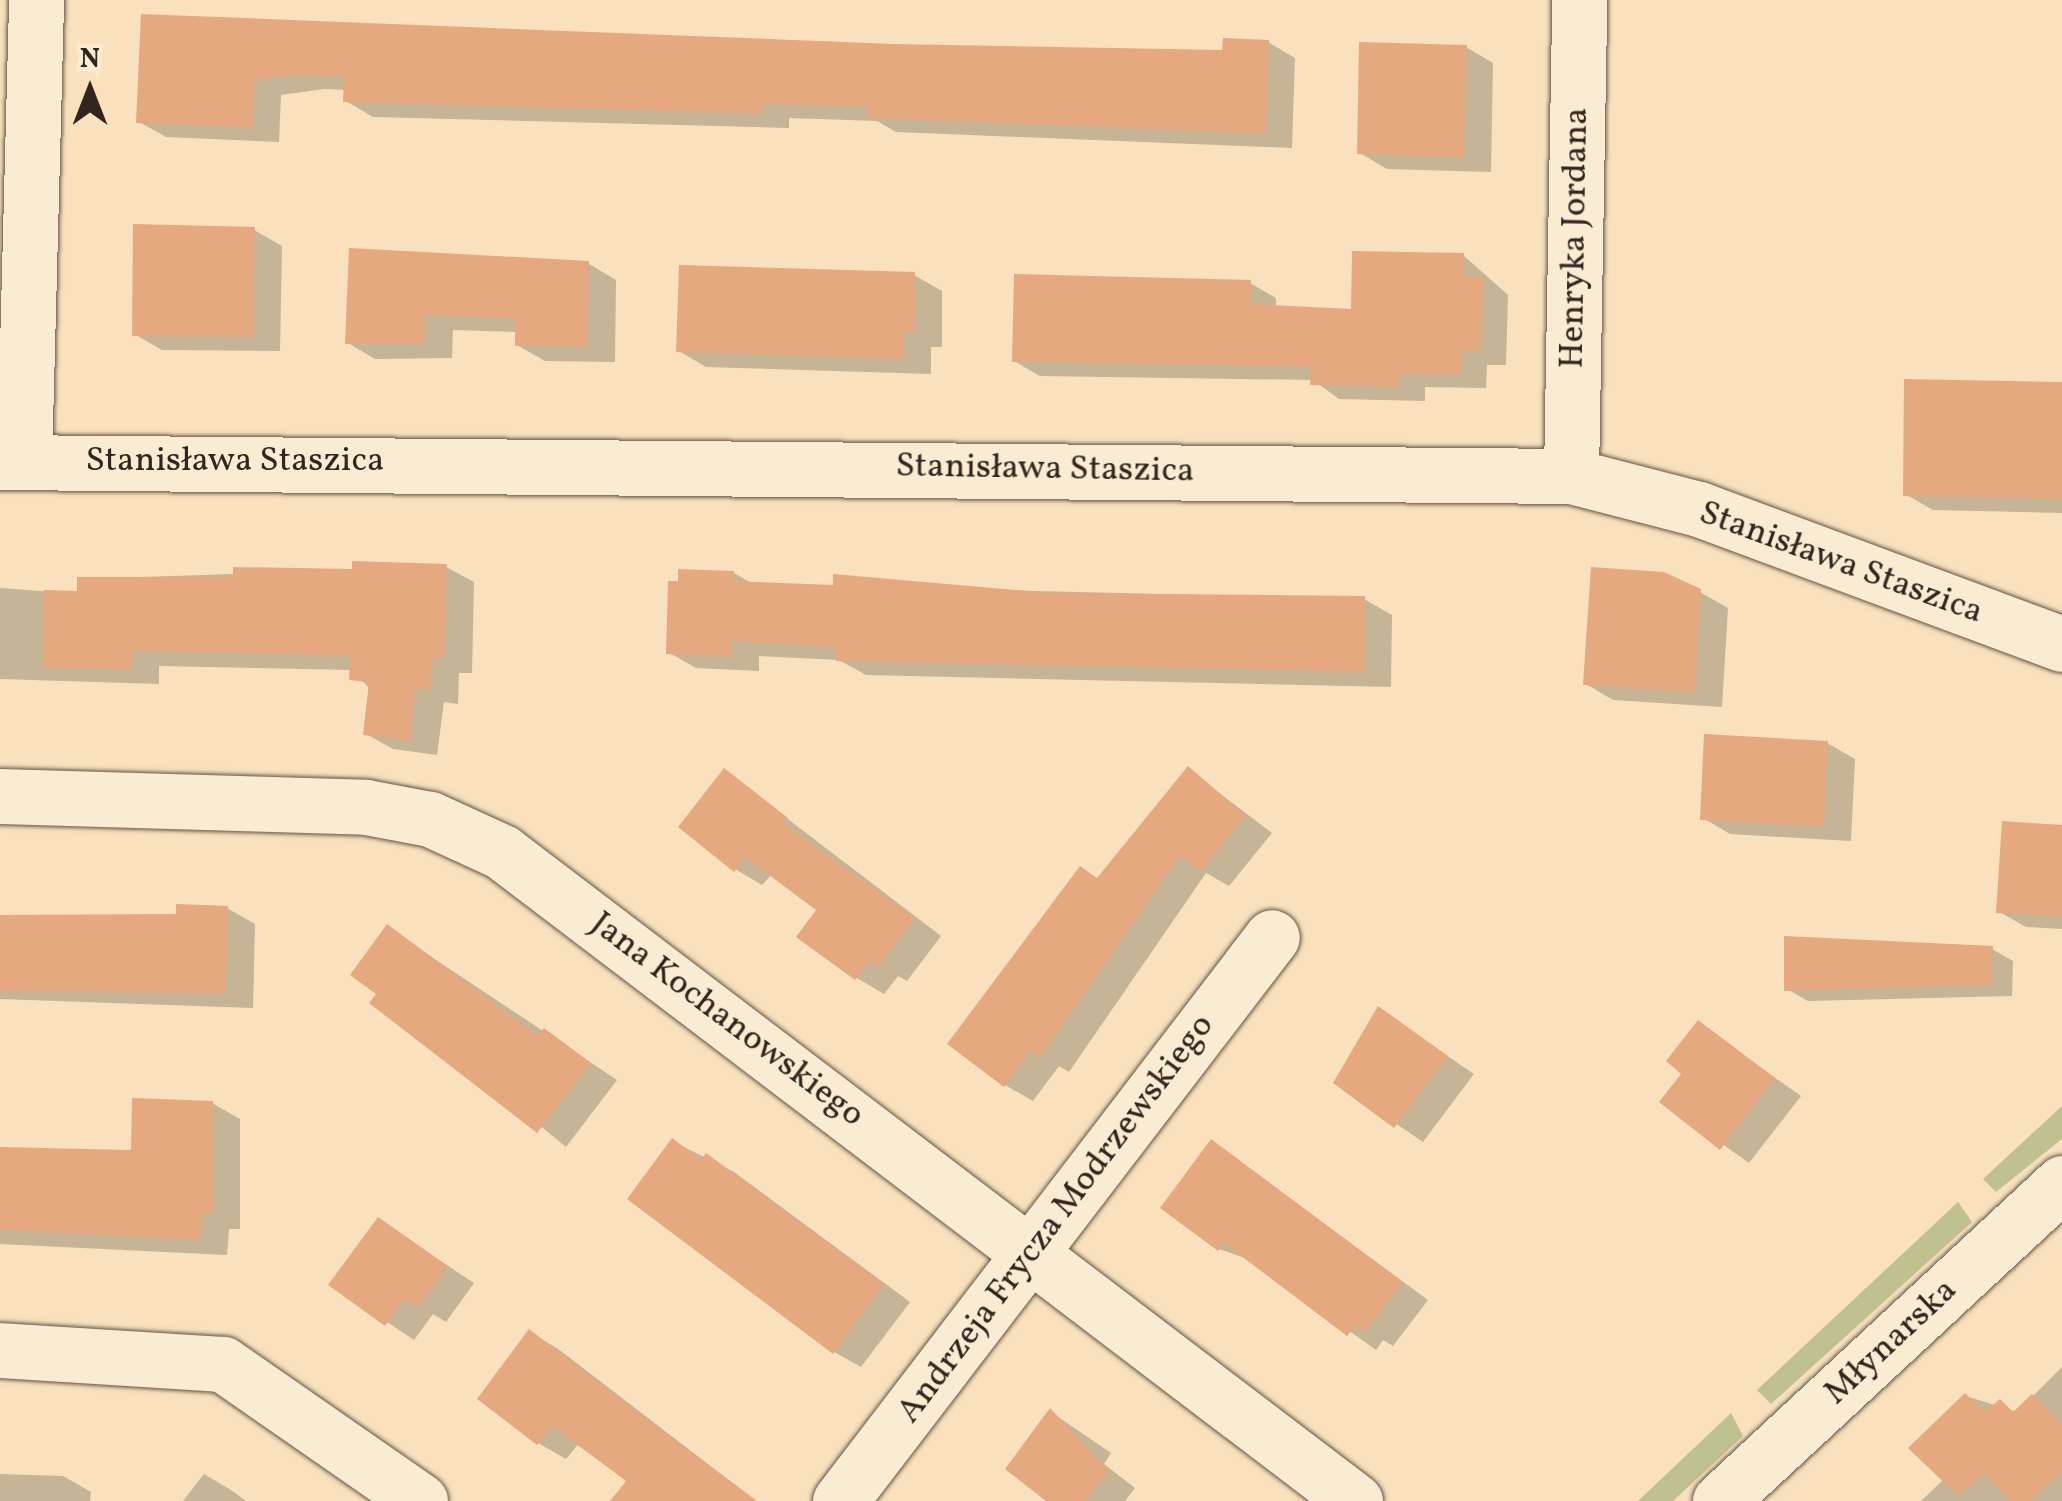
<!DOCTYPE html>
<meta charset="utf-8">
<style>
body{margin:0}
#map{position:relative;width:2062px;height:1501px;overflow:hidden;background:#f8e1bc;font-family:Vollkorn,serif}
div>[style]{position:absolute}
.green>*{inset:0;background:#bfc28f}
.shadow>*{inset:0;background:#0003}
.building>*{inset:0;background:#e6a87e}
.roads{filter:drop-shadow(0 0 2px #635446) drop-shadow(0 0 2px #635446)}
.minor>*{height:55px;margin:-27.5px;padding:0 27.5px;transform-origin:27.5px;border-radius:27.5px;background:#faecd3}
span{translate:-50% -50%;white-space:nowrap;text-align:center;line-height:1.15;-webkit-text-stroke:9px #faecd3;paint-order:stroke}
.street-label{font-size:35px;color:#31251f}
.north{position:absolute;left:40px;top:40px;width:100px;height:100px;-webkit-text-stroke:8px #faecd3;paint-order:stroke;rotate:0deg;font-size:28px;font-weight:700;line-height:40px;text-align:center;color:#31251f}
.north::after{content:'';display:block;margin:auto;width:35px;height:45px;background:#31251f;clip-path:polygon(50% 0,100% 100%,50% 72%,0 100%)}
</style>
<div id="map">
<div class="green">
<div style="clip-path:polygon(2062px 1106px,2062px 1139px,1996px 1192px,1983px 1179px)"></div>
<div style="clip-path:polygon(1958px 1202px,1972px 1222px,1771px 1404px,1757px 1390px)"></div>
<div style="clip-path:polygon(1731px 1413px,1743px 1436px,1673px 1501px,1638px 1501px)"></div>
</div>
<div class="shadow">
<div style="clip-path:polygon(143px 16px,893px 46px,1225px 52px,1268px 42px,1295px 58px,1292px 148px,896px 132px,877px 121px,789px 118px,789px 128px,373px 117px,346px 101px,346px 90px,324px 89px,281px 95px,279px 142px,166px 137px,139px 122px)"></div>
<div style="clip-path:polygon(1466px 47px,1493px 63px,1491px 172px,1387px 169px,1360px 153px)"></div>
<div style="clip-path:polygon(254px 230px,282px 246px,280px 351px,162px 350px,134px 334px)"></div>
<div style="clip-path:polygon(351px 250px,589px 264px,616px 280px,615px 362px,545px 361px,517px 345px,517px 332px,453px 330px,452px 358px,375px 359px,348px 343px)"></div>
<div style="clip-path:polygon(1463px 255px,1508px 295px,1506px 365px,1487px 365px,1486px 388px,1425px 387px,1425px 401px,1339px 399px,1313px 380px,1040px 376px,1014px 361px,1250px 283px,1276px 298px,1276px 308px,1353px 312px)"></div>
<div style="clip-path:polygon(914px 275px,942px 291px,942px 347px,931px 347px,931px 374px,706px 367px,679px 351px)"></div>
<div style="clip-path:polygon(2062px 384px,2062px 513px,1933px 510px,1905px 494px)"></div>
<div style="clip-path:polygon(446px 567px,474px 582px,472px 673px,459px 673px,458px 704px,444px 702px,437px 755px,393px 749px,366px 734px,371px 690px,352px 670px,159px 666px,159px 684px,0 679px,0 588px,80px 594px,80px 579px)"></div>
<div style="clip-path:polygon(734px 573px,753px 584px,1364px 599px,1392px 615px,1391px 687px,866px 675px,839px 660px,759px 656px,759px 671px,696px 668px,668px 652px)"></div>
<div style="clip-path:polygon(1700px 592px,1728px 608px,1722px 707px,1613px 700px,1586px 684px)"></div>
<div style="clip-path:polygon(1827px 743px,1855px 759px,1851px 841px,1730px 834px,1703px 818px)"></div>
<div style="clip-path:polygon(1189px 770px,1272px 833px,1229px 886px,1206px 873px,1069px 1072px,1059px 1066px,1033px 1101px,1005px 1085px,1099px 880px)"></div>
<div style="clip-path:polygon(725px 771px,941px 936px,907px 981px,898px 976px,884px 994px,857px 978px,800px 936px,820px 910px,772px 874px,762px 885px,735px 869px)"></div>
<div style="clip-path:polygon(2062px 828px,2062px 929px,2026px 927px,1998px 911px)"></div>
<div style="clip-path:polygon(227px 908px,255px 924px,253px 1008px,0 999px,0 916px,178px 917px)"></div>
<div style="clip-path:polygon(388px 928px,617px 1080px,566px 1147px,379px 993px)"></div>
<div style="clip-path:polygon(1992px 949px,2013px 961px,2012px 996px,1808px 1001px,1787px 989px)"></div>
<div style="clip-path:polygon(1379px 1010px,1474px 1074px,1423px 1142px,1336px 1083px)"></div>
<div style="clip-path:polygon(1699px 1024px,1801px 1096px,1749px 1163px,1662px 1101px,1684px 1073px)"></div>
<div style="clip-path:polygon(212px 1103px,240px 1119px,240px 1229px,229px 1229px,227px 1255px,0 1244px,0 1149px,133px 1153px)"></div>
<div style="clip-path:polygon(672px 1141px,734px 1172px,910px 1302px,861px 1367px,834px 1352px)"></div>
<div style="clip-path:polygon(1212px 1142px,1428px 1300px,1393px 1346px,1383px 1340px,1376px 1350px,1251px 1260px,1219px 1249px)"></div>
<div style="clip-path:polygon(378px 1220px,474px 1283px,446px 1322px,433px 1314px,414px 1340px,332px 1285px)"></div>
<div style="clip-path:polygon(530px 1333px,557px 1348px,756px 1501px,622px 1501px,629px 1480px,579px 1443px,566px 1459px,538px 1443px,481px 1398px)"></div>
<div style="clip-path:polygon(2062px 1367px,2062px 1501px,1921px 1501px,1944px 1479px,1966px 1396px,2017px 1412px)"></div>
<div style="clip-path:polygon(1051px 1412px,1111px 1453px,1104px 1464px,1135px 1488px,1125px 1501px,1050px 1501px)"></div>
<div style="clip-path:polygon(0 1474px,63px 1476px,91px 1492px,90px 1501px,0 1501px)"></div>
<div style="clip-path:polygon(204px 1474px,231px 1490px,246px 1501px,183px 1501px)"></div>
</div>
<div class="building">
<div style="clip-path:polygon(141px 14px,893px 44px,1222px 50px,1223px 38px,1269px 40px,1266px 134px,867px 118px,868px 107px,763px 104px,763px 114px,343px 102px,344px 77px,296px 75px,255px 80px,253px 128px,136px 123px)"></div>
<div style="clip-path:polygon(1359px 42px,1467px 45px,1464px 158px,1357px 154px)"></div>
<div style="clip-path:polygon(133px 224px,255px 227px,254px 337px,132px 336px)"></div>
<div style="clip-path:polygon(349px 248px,589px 261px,588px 347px,515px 346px,515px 319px,426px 315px,425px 344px,345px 344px)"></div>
<div style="clip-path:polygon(1352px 251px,1464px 253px,1464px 277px,1483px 277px,1481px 351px,1462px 351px,1461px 375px,1400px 374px,1400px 387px,1310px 385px,1311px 367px,1012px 362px,1014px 274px,1251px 280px,1251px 304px,1351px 309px)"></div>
<div style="clip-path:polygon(679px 265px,915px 272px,915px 333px,904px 333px,904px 359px,676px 352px)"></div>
<div style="clip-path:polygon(1904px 379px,2062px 382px,2062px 499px,1903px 496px)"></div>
<div style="clip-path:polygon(352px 561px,447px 564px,445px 659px,432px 659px,431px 690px,416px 688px,410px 741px,363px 735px,369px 682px,349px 680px,350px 656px,132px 651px,132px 670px,43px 668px,44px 590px,77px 591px,77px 577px,233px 577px,233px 567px,352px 569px)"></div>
<div style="clip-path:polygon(1591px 567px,1664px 572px,1701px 589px,1695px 693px,1583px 685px)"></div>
<div style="clip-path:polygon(678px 569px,734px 571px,734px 581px,833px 585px,833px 574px,1050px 593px,1365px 596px,1365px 672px,836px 661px,836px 647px,732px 641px,732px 657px,666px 654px,668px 581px,678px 581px)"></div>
<div style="clip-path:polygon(1704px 734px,1828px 741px,1824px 827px,1700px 820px)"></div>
<div style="clip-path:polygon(1188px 766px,1246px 816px,1200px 872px,1180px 856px,1040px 1058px,1031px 1051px,1004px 1087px,947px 1044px,1080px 866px,1097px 878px)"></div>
<div style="clip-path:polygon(724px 768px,788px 818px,783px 824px,915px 918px,878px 967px,870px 961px,855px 980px,796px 937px,816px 910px,745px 857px,734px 872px,678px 827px)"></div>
<div style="clip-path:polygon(2002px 821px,2062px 825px,2062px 917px,1996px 913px)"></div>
<div style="clip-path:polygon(176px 904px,228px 906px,226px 994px,0 991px,0 915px,176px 914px)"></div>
<div style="clip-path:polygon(387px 924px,538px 1036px,544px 1028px,591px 1063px,537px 1133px,369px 1003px,376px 994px,350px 975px)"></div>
<div style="clip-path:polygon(1784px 936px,1993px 946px,1992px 985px,1784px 991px)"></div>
<div style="clip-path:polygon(1378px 1006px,1448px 1056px,1394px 1128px,1333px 1083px)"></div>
<div style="clip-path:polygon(1698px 1020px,1775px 1078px,1720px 1150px,1659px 1102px,1681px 1074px,1666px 1061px)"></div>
<div style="clip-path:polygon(132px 1098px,213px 1101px,213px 1214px,202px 1214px,200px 1240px,0 1230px,0 1147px,131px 1150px)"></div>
<div style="clip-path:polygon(672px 1138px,701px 1160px,706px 1153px,884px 1284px,833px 1354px,627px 1199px)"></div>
<div style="clip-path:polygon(1211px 1139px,1403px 1282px,1365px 1332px,1356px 1325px,1347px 1336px,1224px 1243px,1218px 1251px,1160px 1208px)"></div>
<div style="clip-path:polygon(378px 1217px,448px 1266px,418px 1308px,405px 1299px,385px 1326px,328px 1285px)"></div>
<div style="clip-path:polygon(529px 1329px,663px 1431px,757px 1501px,610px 1501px,626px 1481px,552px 1426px,537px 1445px,477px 1399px)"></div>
<div style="clip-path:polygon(1965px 1393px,1985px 1412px,2000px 1399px,2013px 1412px,2032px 1394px,2062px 1425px,2062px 1471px,2030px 1501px,2010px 1501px,1985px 1474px,1957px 1495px,1908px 1448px)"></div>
<div style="clip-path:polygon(1050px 1408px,1109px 1471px,1085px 1501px,1046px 1501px,1005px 1469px)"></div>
</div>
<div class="roads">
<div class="minor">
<div style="left:0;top:462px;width:1571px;rotate:0.51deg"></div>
<div style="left:1571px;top:476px;width:132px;rotate:14.5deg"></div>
<div style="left:1699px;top:509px;width:387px;rotate:20.4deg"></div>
<div style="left:24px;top:462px;width:462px;rotate:-88.5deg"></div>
<div style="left:1571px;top:476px;width:476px;rotate:-89deg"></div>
<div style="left:0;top:796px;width:366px;rotate:1.7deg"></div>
<div style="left:366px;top:807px;width:65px;rotate:10.6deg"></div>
<div style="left:430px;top:819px;width:79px;rotate:24.6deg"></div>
<div style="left:502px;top:852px;width:1072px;rotate:37.27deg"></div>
<div style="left:0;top:1350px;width:223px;rotate:3.6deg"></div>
<div style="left:223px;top:1364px;width:240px;rotate:34.8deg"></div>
<div style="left:840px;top:1501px;width:710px;rotate:-52.55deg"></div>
<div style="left:1720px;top:1501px;width:467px;rotate:-42.9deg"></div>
</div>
</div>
<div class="street-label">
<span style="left:1575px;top:238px;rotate:-89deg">Henryka Jordana</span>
<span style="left:235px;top:461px">Stanisława Staszica</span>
<span style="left:1045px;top:469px;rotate:1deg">Stanisława Staszica</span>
<span style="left:1841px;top:563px;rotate:20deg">Stanisława Staszica</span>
<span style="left:727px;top:1020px;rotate:37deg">Jana Kochanowskiego</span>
<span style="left:1056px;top:1219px;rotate:-53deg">Andrzeja Frycza Modrzewskiego</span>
<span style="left:1891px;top:1342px;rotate:-43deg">Młynarska</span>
</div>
<div class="north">N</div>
</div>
